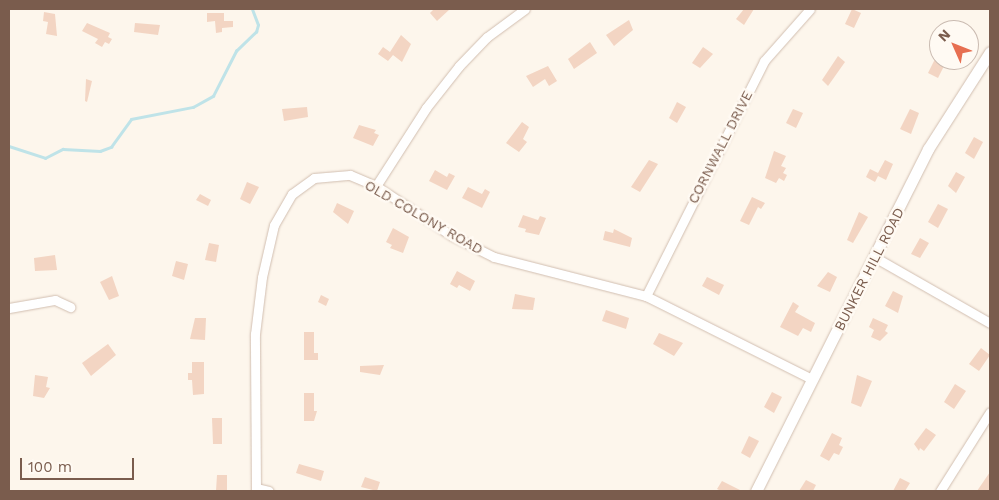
<!DOCTYPE html>
<style>
body{margin:0}
#map{position:relative;width:999px;height:500px;overflow:hidden;background:#fdf6ec;font-family:"Work Sans",sans-serif}
div>[style]{position:absolute}
.stream>*{height:2.5px;margin:-1.25px;padding:0 1.25px;transform-origin:1.25px;border-radius:1.25px;background:#bfe3e8}
.building>*{inset:0;background:#f3d5c3}
.roads{filter:drop-shadow(0 0 1px #d1beb0) drop-shadow(0 0 1px #d1beb0)}
.street>*{height:9px;margin:-4.5px;padding:0 4.5px;transform-origin:4.5px;border-radius:4.5px;background:#fff}
.secondary>*{height:11px;margin:-5.5px;padding:0 5.5px;transform-origin:5.5px;border-radius:5.5px;background:#fff}
span{translate:-50% -50%;white-space:nowrap;text-align:center;line-height:1.15;-webkit-text-stroke:5px #fffaf3;paint-order:stroke}
.street-label{font-size:14px;color:#7a5c4d}
.frame{position:absolute;inset:0;border:10px solid #7a5c4d;pointer-events:none}
.north{position:absolute;left:929px;top:20px;width:50px;height:50px;box-sizing:border-box;background:#fffaf3;border:1px solid #cabbb1;border-radius:50%;rotate:314deg;font-size:14px;font-weight:700;line-height:20px;text-align:center;color:#7a5c4d}
.north::after{content:'';display:block;margin:auto;width:18px;height:22px;background:#e76f51;clip-path:polygon(50% 0,100% 100%,50% 72%,0 100%)}
.scale{position:absolute;left:20px;top:458px;width:114px;height:22px;box-sizing:border-box;border:2px solid #7a5c4d;border-top:0;padding-left:6px;font-size:15px;line-height:18px;white-space:nowrap;color:#7a5c4d;-webkit-text-stroke:4px #fffaf3;paint-order:stroke}
</style>
<div id="map">
<div class="stream">
<div style="left:9px;top:146px;width:38px;rotate:18deg"></div>
<div style="left:45px;top:158px;width:20px;rotate:-27deg"></div>
<div style="left:63px;top:149px;width:37px;rotate:3deg"></div>
<div style="left:100px;top:151px;width:12px;rotate:-20deg"></div>
<div style="left:111px;top:147px;width:34px;rotate:-54deg"></div>
<div style="left:131px;top:119px;width:63px;rotate:-11deg"></div>
<div style="left:193px;top:107px;width:23px;rotate:-29deg"></div>
<div style="left:213px;top:96px;width:51px;rotate:-62.9deg"></div>
<div style="left:236px;top:51px;width:28px;rotate:-44deg"></div>
<div style="left:256px;top:32px;width:7px;rotate:-74deg"></div>
<div style="left:258px;top:25px;width:17px;rotate:-111deg"></div>
</div>
<div class="building">
<div style="clip-path:polygon(434px 9px,450px 9px,437px 21px,430px 13px)"></div>
<div style="clip-path:polygon(744px 9px,754px 9px,744px 25px,736px 19px)"></div>
<div style="clip-path:polygon(852px 9px,861px 13px,854px 28px,845px 24px)"></div>
<div style="clip-path:polygon(44px 12px,55px 14px,57px 36px,46px 34px,48px 22px,43px 21px)"></div>
<div style="clip-path:polygon(207px 13px,224px 13px,224px 21px,233px 21px,233px 27px,222px 28px,222px 32px,216px 33px,215px 21px,207px 22px)"></div>
<div style="clip-path:polygon(629px 20px,633px 30px,614px 46px,606px 35px)"></div>
<div style="clip-path:polygon(87px 23px,110px 33px,108px 37px,112px 39px,109px 44px,105px 42px,102px 47px,95px 43px,98px 39px,82px 31px)"></div>
<div style="clip-path:polygon(135px 23px,160px 25px,158px 35px,134px 32px)"></div>
<div style="clip-path:polygon(401px 35px,411px 44px,402px 62px,393px 55px,388px 61px,378px 54px,383px 47px,390px 52px)"></div>
<div style="clip-path:polygon(590px 42px,597px 53px,574px 69px,568px 59px)"></div>
<div style="clip-path:polygon(703px 47px,713px 54px,700px 68px,692px 63px)"></div>
<div style="clip-path:polygon(939px 51px,939px 60px,947px 60px,938px 78px,928px 73px)"></div>
<div style="clip-path:polygon(838px 56px,845px 62px,828px 86px,822px 80px)"></div>
<div style="clip-path:polygon(548px 66px,557px 81px,549px 86px,545px 79px,533px 87px,526px 76px)"></div>
<div style="clip-path:polygon(86px 79px,92px 81px,87px 102px,85px 101px)"></div>
<div style="clip-path:polygon(677px 102px,686px 107px,677px 123px,669px 118px)"></div>
<div style="clip-path:polygon(307px 107px,308px 117px,284px 121px,282px 109px)"></div>
<div style="clip-path:polygon(793px 109px,803px 113px,796px 128px,786px 123px)"></div>
<div style="clip-path:polygon(910px 109px,919px 113px,911px 134px,900px 129px)"></div>
<div style="clip-path:polygon(522px 122px,529px 127px,523px 139px,527px 142px,519px 152px,506px 143px)"></div>
<div style="clip-path:polygon(359px 125px,376px 130px,374px 133px,379px 135px,373px 146px,353px 138px)"></div>
<div style="clip-path:polygon(974px 137px,983px 142px,974px 159px,965px 153px)"></div>
<div style="clip-path:polygon(774px 151px,786px 156px,781px 166px,786px 168px,783px 173px,787px 175px,784px 181px,779px 178px,776px 183px,765px 178px)"></div>
<div style="clip-path:polygon(649px 160px,658px 164px,640px 192px,631px 187px)"></div>
<div style="clip-path:polygon(885px 160px,893px 164px,886px 180px,878px 176px,875px 182px,866px 177px,870px 169px,878px 173px)"></div>
<div style="clip-path:polygon(435px 170px,447px 177px,449px 173px,455px 176px,447px 190px,429px 181px)"></div>
<div style="clip-path:polygon(956px 172px,965px 177px,956px 193px,948px 186px)"></div>
<div style="clip-path:polygon(247px 182px,259px 187px,250px 204px,240px 199px)"></div>
<div style="clip-path:polygon(468px 187px,482px 194px,485px 189px,490px 192px,482px 208px,462px 198px)"></div>
<div style="clip-path:polygon(200px 194px,211px 200px,208px 206px,196px 200px)"></div>
<div style="clip-path:polygon(752px 197px,765px 203px,761px 209px,758px 207px,749px 225px,740px 221px)"></div>
<div style="clip-path:polygon(337px 203px,354px 211px,348px 224px,333px 212px)"></div>
<div style="clip-path:polygon(938px 204px,948px 209px,938px 228px,928px 222px)"></div>
<div style="clip-path:polygon(859px 212px,868px 217px,853px 243px,847px 240px)"></div>
<div style="clip-path:polygon(523px 215px,538px 220px,540px 216px,546px 218px,539px 235px,525px 232px,526px 229px,518px 227px)"></div>
<div style="clip-path:polygon(393px 228px,409px 237px,403px 253px,390px 248px,392px 245px,386px 242px)"></div>
<div style="clip-path:polygon(614px 229px,632px 238px,630px 247px,603px 240px,605px 231px,613px 233px)"></div>
<div style="clip-path:polygon(920px 238px,929px 243px,920px 258px,911px 254px)"></div>
<div style="clip-path:polygon(209px 243px,219px 245px,216px 262px,205px 260px)"></div>
<div style="clip-path:polygon(55px 255px,57px 270px,35px 271px,34px 258px)"></div>
<div style="clip-path:polygon(176px 261px,188px 264px,184px 280px,172px 276px)"></div>
<div style="clip-path:polygon(457px 271px,475px 281px,470px 291px,459px 285px,457px 288px,450px 284px)"></div>
<div style="clip-path:polygon(828px 272px,837px 277px,830px 292px,817px 286px)"></div>
<div style="clip-path:polygon(112px 276px,119px 296px,109px 300px,100px 282px)"></div>
<div style="clip-path:polygon(707px 277px,724px 285px,719px 295px,702px 286px)"></div>
<div style="clip-path:polygon(893px 291px,903px 296px,898px 313px,885px 306px)"></div>
<div style="clip-path:polygon(515px 294px,535px 298px,533px 310px,512px 309px)"></div>
<div style="clip-path:polygon(321px 295px,329px 299px,326px 306px,318px 302px)"></div>
<div style="clip-path:polygon(793px 302px,799px 306px,795px 312px,815px 323px,811px 332px,803px 328px,798px 336px,780px 327px)"></div>
<div style="clip-path:polygon(606px 310px,629px 318px,626px 329px,602px 321px)"></div>
<div style="clip-path:polygon(195px 318px,206px 318px,205px 340px,190px 339px)"></div>
<div style="clip-path:polygon(873px 318px,888px 325px,885px 331px,888px 333px,880px 341px,871px 337px,874px 330px,869px 327px)"></div>
<div style="clip-path:polygon(304px 332px,314px 332px,314px 353px,318px 353px,318px 360px,304px 360px)"></div>
<div style="clip-path:polygon(659px 333px,683px 343px,674px 356px,653px 344px)"></div>
<div style="clip-path:polygon(108px 344px,116px 355px,91px 376px,82px 363px)"></div>
<div style="clip-path:polygon(981px 348px,990px 355px,979px 371px,969px 364px)"></div>
<div style="clip-path:polygon(192px 362px,204px 362px,204px 394px,193px 395px,192px 380px,188px 380px,188px 373px,192px 373px)"></div>
<div style="clip-path:polygon(384px 365px,380px 375px,360px 372px,360px 366px)"></div>
<div style="clip-path:polygon(35px 375px,48px 377px,46px 387px,50px 388px,44px 398px,33px 396px)"></div>
<div style="clip-path:polygon(857px 375px,872px 381px,861px 407px,851px 403px)"></div>
<div style="clip-path:polygon(955px 384px,966px 391px,954px 409px,944px 402px)"></div>
<div style="clip-path:polygon(772px 392px,782px 397px,774px 413px,764px 407px)"></div>
<div style="clip-path:polygon(304px 393px,314px 393px,314px 411px,317px 411px,314px 421px,304px 421px)"></div>
<div style="clip-path:polygon(212px 418px,222px 418px,222px 444px,213px 444px)"></div>
<div style="clip-path:polygon(926px 428px,936px 435px,924px 451px,920px 448px,919px 451px,914px 444px)"></div>
<div style="clip-path:polygon(832px 433px,842px 438px,839px 445px,843px 447px,839px 455px,834px 453px,829px 461px,820px 456px)"></div>
<div style="clip-path:polygon(749px 436px,759px 441px,750px 458px,741px 453px)"></div>
<div style="clip-path:polygon(299px 464px,324px 471px,321px 481px,296px 473px)"></div>
<div style="clip-path:polygon(990px 472px,990px 491px,977px 491px)"></div>
<div style="clip-path:polygon(217px 475px,227px 475px,227px 491px,216px 491px)"></div>
<div style="clip-path:polygon(365px 477px,380px 482px,377px 491px,361px 487px)"></div>
<div style="clip-path:polygon(900px 478px,910px 483px,905px 491px,893px 491px)"></div>
<div style="clip-path:polygon(806px 480px,816px 485px,813px 491px,799px 491px)"></div>
<div style="clip-path:polygon(722px 481px,742px 491px,721px 491px,717px 489px)"></div>
</div>
<div class="roads">
<div class="street">
<div style="left:376px;top:186px;width:93px;rotate:-57.3deg"></div>
<div style="left:426px;top:108px;width:53px;rotate:-51.8deg"></div>
<div style="left:459px;top:66px;width:40px;rotate:-46deg"></div>
<div style="left:487px;top:37px;width:47px;rotate:-36.4deg"></div>
<div style="left:876px;top:258px;width:131px;rotate:29.7deg"></div>
<div style="left:646px;top:296px;width:263px;rotate:-63.3deg"></div>
<div style="left:764px;top:61px;width:69px;rotate:-48.5deg"></div>
<div style="left:9px;top:308px;width:47px;rotate:-9.9deg"></div>
<div style="left:55px;top:300px;width:17px;rotate:25deg"></div>
<div style="left:256px;top:488px;width:13px;rotate:13deg"></div>
<div style="left:256px;top:491px;width:157px;rotate:-90.4deg"></div>
<div style="left:255px;top:334px;width:57px;rotate:-83deg"></div>
<div style="left:262px;top:277px;width:53px;rotate:-77deg"></div>
<div style="left:274px;top:225px;width:36px;rotate:-60deg"></div>
<div style="left:292px;top:194px;width:27px;rotate:-36deg"></div>
<div style="left:314px;top:178px;width:36px;rotate:-5deg"></div>
<div style="left:350px;top:175px;width:28px;rotate:23deg"></div>
<div style="left:376px;top:186px;width:91px;rotate:33.3deg"></div>
<div style="left:452px;top:236px;width:47px;rotate:26.6deg"></div>
<div style="left:494px;top:257px;width:157px;rotate:14.4deg"></div>
<div style="left:646px;top:296px;width:186px;rotate:26.6deg"></div>
<div style="left:940px;top:491px;width:93px;rotate:-57.7deg"></div>
</div>
<div class="secondary">
<div style="left:756px;top:491px;width:383px;rotate:-63.3deg"></div>
<div style="left:928px;top:149px;width:115px;rotate:-57.4deg"></div>
</div>
</div>
<div class="street-label">
<span style="left:720px;top:147px;rotate:-63deg">CORNWALL DRIVE</span>
<span style="left:424px;top:217px;rotate:30deg">OLD COLONY ROAD</span>
<span style="left:869px;top:269px;rotate:-63deg">BUNKER HILL ROAD</span>
</div>
<div class="frame"></div>
<div class="north">N</div>
<div class="scale">100 m</div>
</div>
